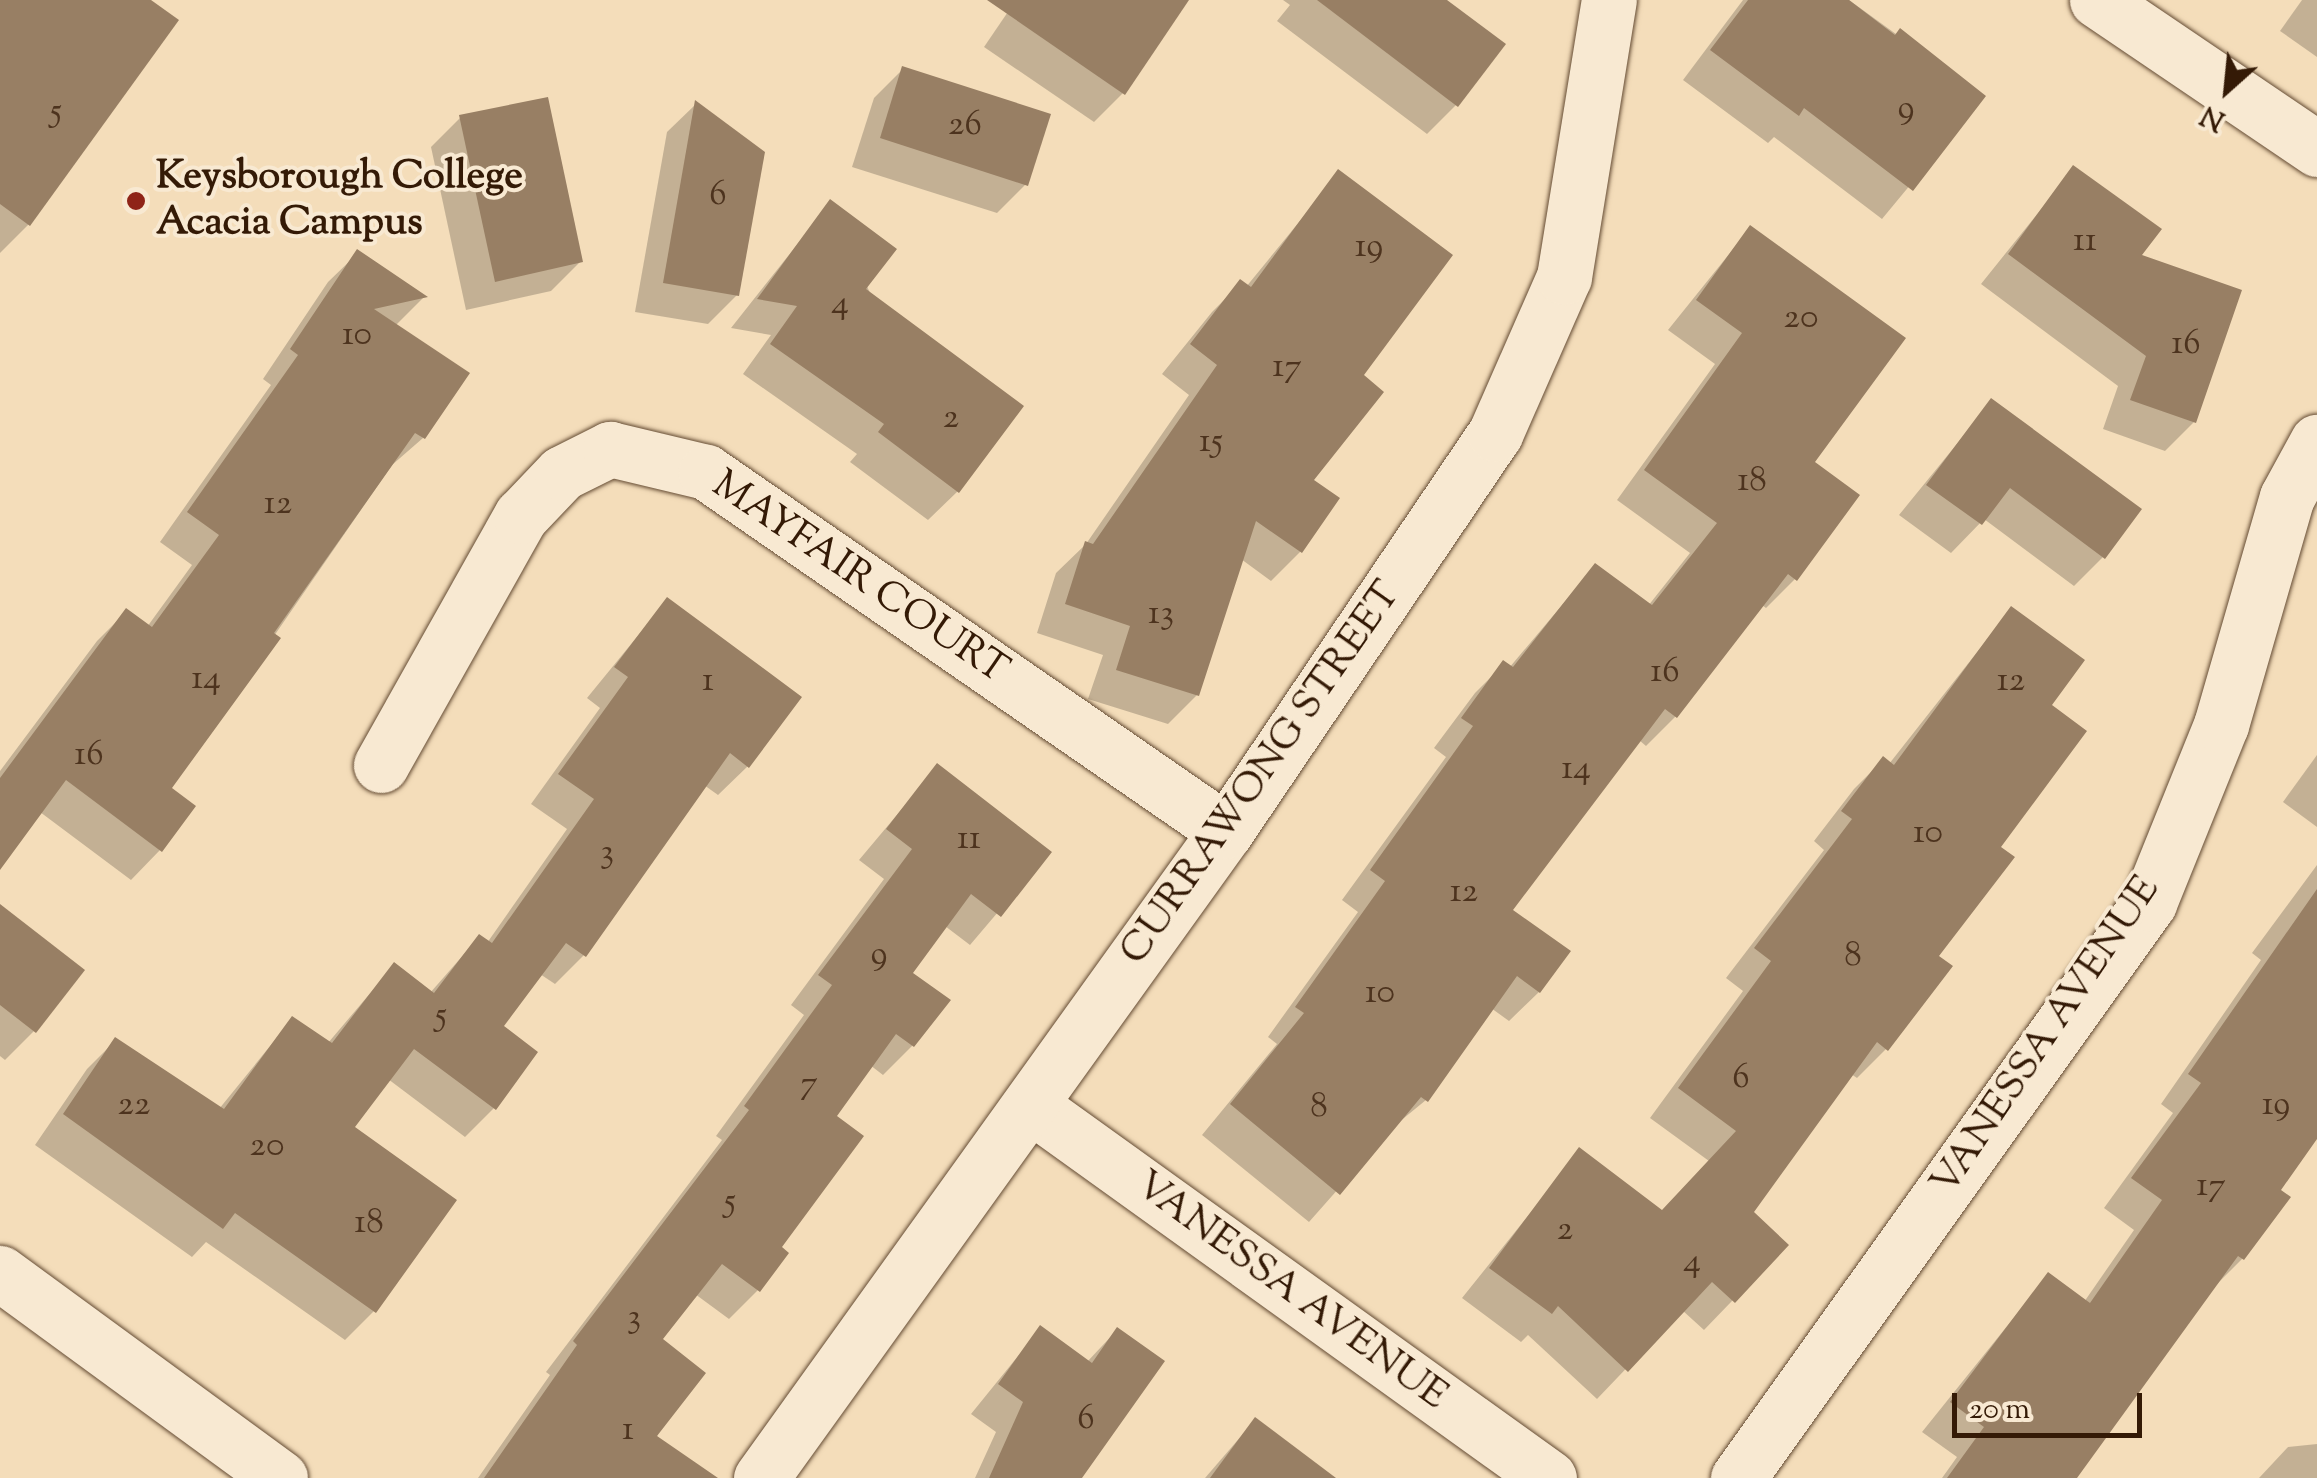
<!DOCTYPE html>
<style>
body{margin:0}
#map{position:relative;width:2317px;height:1478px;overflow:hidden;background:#f4ddba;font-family:"Sorts Mill Goudy",serif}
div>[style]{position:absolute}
.shadow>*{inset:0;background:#0003}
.building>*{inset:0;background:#987f64}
.roads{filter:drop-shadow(0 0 2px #644b33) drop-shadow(0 0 2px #644b33)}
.minor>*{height:55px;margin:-27.5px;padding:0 27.5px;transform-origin:27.5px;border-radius:27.5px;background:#f8e9d2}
.dots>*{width:28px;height:28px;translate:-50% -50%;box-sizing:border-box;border:5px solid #f8e9d2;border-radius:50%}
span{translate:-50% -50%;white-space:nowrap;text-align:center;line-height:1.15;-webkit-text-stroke:8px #f8e9d2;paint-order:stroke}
.number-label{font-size:35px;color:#4d331e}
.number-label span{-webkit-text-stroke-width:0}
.poi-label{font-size:40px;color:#341a06;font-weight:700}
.left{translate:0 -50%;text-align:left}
.street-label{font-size:40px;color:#341a06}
.north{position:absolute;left:2177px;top:40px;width:100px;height:100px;-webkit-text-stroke:8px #f8e9d2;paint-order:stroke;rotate:207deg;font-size:28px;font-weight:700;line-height:40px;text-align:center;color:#341a06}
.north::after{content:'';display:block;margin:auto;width:35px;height:45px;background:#341a06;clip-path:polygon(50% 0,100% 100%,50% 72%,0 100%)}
.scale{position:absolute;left:1952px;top:1393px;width:190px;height:45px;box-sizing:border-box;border:5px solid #341a06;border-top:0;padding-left:12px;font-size:30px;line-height:35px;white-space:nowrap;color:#341a06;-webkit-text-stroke:8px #f8e9d2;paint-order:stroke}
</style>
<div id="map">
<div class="shadow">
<div style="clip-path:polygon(0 0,147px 0,28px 225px,0 253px)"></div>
<div style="clip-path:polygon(1016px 0,1169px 0,1123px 93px,1094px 122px,984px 47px)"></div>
<div style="clip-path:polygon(1283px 0,1445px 0,1456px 105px,1427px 134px,1277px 21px,1290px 5px)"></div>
<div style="clip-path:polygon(1743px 0,1849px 0,1983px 97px,1882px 219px,1774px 137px,1768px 143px,1683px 80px)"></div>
<div style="clip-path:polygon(2302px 0,2317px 0,2317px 57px,2280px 31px)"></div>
<div style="clip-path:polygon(903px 69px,1026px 184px,997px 213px,852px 167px,874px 98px)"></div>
<div style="clip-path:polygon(696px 104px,737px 295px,708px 324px,635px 312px,667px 132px)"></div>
<div style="clip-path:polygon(460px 118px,581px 261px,551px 291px,466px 310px,431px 147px)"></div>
<div style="clip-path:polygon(2074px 168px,2138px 256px,2194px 422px,2165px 451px,2103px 429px,2118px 386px,1981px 284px)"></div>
<div style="clip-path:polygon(1339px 173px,1360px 376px,1310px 481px,1300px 552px,1271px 581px,1241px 559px,1197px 695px,1168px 724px,1088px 699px,1103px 655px,1037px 633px,1056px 573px,1086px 544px,1189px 395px,1162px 374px,1212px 312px,1241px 283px,1246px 287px)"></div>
<div style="clip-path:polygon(830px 203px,958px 491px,928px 520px,850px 462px,857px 454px,743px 374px,771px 335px,731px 328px)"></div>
<div style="clip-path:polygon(1750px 228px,1811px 463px,1795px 579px,1766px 608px,1762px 605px,1675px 717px,1646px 746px,1639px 740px,1510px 911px,1539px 992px,1509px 1021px,1491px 1008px,1426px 1100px,1393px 1127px,1309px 1222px,1202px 1135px,1277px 1044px,1268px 1037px,1358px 912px,1342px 900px,1446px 757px,1434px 748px,1475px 693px,1504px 664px,1509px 668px,1595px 566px,1648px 606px,1690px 553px,1617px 500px,1715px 364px,1668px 330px)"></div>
<div style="clip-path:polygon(358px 253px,424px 297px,395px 326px,423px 438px,392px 465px,169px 788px,160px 850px,131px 880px,40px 812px,0 865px,0 771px,97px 641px,126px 612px,147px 627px,192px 565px,160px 542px,271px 385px,263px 379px,328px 282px)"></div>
<div style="clip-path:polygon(1991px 402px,2103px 557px,2074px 586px,1984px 519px,1951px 553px,1899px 515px)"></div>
<div style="clip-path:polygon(667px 600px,748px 766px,718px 795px,704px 785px,584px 955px,555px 984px,540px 974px,501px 1027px,494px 1108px,465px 1137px,388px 1079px,351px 1127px,374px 1311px,345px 1340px,206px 1242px,192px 1257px,35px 1145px,87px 1069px,116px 1040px,219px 1109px,292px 1019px,328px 1043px,394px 965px,430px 993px,479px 937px,487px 943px,567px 829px,531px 804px,600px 708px,587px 698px)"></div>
<div style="clip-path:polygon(2011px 609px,2048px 705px,1998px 848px,1886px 1049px,1857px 1078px,1851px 1074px,1750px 1212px,1786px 1245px,1704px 1330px,1682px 1310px,1597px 1399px,1528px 1335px,1521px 1342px,1462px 1298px,1580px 1151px,1661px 1212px,1709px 1161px,1650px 1118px,1743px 991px,1726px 978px,1824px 850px,1814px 841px,1854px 789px,1883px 760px,1889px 764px)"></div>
<div style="clip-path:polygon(2317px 755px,2317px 827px,2283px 802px)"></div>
<div style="clip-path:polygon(938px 766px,1049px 852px,970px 945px,945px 926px,910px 973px,912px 1046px,883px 1075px,870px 1065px,833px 1116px,758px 1290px,729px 1319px,695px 1294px,660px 1340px,656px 1478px,478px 1478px,550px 1375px,546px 1372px,722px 1140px,716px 1136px,804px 1015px,791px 1005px,884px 879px,859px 860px)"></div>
<div style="clip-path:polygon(2317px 865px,2317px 1134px,2277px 1190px,2242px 1259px,2213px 1288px,2074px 1478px,1942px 1478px,1957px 1457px,1922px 1432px,2048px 1275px,2084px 1302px,2134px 1230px,2104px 1208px,2173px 1113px,2161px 1104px,2261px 960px,2252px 953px)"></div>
<div style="clip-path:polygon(0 908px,34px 1031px,5px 1060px,0 1056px)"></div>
<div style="clip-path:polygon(1040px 1329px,1087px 1362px,1117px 1330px,1072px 1478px,975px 1478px,996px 1432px,971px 1414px)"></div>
<div style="clip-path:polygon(1255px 1420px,1332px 1478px,1205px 1478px)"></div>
<div style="clip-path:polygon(2317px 1444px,2317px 1478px,2259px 1478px,2288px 1447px)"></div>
</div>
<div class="building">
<div style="clip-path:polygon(0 0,151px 0,179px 20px,30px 226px,0 204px)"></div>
<div style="clip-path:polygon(987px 0,1189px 0,1125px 95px)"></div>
<div style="clip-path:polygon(1317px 0,1447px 0,1506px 44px,1458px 107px)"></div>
<div style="clip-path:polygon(1748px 0,1849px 0,1895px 35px,1900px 28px,1986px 96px,1913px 191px,1804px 108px,1799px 116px,1710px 50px)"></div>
<div style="clip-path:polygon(902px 66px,1051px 114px,1028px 186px,880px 138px)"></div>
<div style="clip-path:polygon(548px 97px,583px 262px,495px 282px,459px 115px)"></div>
<div style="clip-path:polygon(695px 100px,765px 152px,739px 296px,663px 283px)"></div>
<div style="clip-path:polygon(2073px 165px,2162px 229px,2142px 255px,2242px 290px,2196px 423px,2130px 400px,2146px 356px,2008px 254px)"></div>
<div style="clip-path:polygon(1338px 169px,1453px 255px,1364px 375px,1384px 392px,1314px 480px,1340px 498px,1302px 553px,1256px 521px,1199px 696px,1116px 670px,1130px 626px,1065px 604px,1085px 541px,1093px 544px,1217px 365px,1190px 344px,1240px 279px,1251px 287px)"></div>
<div style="clip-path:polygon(830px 199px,897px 249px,866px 289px,1024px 406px,959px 493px,878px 432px,884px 424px,770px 344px,797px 306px,757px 299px)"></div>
<div style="clip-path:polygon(1750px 225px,1906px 338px,1815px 462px,1860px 495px,1797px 581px,1788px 574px,1677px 718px,1665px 709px,1513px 910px,1571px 951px,1540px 993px,1517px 976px,1428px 1102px,1421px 1097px,1340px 1195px,1230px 1104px,1304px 1013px,1295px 1007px,1385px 881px,1370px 870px,1473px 726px,1461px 718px,1503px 660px,1513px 667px,1595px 563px,1652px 605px,1717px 523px,1644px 470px,1742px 333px,1696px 300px)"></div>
<div style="clip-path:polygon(357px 249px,428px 297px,374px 309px,470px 373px,425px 439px,415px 433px,274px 633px,281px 638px,172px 788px,196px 806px,162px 852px,66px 780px,0 870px,0 778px,126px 608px,152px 627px,219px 535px,187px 512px,298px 355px,290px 349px)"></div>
<div style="clip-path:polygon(1991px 398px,2142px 509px,2105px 559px,2010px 488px,1982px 525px,1926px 485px)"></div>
<div style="clip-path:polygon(667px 597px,802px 697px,749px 768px,730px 753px,586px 957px,566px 943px,504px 1026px,538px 1052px,496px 1110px,414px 1049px,355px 1127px,457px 1200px,376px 1313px,235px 1213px,223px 1229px,63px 1114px,115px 1037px,224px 1109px,292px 1016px,332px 1043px,394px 962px,434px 993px,479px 934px,492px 943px,594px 799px,558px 774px,628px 677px,614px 667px)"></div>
<div style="clip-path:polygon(2011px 606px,2085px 660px,2052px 705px,2087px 731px,2001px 847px,2015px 857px,1939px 956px,1953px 966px,1888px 1051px,1877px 1042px,1754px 1212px,1789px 1245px,1735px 1303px,1712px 1282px,1628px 1372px,1558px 1306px,1552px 1314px,1489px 1268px,1579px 1147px,1662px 1210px,1736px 1131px,1678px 1088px,1771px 961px,1754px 948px,1852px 819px,1841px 811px,1883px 756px,1894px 765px)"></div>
<div style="clip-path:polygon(937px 763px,1052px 852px,1001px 917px,971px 894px,913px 973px,951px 1000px,914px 1047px,896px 1034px,837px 1116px,864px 1136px,782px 1247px,789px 1253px,760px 1292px,722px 1264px,663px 1339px,706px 1373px,657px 1436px,718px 1478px,484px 1478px,577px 1345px,573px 1341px,749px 1110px,744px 1106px,832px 985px,818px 975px,912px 849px,886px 829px)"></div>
<div style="clip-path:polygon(2317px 889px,2317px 1139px,2281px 1190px,2291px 1197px,2244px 1260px,2238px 1256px,2077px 1478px,1947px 1478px,1984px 1427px,1950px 1402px,2048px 1272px,2090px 1303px,2162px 1200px,2131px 1178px,2201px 1083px,2188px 1074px)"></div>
<div style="clip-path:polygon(0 904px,85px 970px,36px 1033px,0 1005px)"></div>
<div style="clip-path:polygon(1040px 1325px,1092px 1363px,1117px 1327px,1165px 1361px,1082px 1478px,989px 1478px,1023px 1402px,998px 1384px)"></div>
<div style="clip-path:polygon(1255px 1417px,1336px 1478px,1210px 1478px)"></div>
</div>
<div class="roads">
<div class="minor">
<div style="left:2097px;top:0;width:266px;rotate:34.1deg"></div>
<div style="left:381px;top:765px;width:286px;rotate:-60.7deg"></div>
<div style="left:521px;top:516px;width:59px;rotate:-46.4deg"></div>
<div style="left:562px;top:473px;width:54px;rotate:-26.6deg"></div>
<div style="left:610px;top:449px;width:99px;rotate:13.5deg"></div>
<div style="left:706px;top:472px;width:632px;rotate:34.62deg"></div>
<div style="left:1030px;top:1105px;width:639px;rotate:35.7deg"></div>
<div style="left:0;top:1273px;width:347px;rotate:36.2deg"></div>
<div style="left:761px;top:1478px;width:797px;rotate:-54.3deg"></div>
<div style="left:1226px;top:831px;width:480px;rotate:-55.9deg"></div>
<div style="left:1495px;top:434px;width:171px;rotate:-66.3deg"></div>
<div style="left:1564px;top:277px;width:281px;rotate:-80.8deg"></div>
<div style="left:1738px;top:1478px;width:707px;rotate:-54.44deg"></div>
<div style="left:2149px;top:903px;width:192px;rotate:-68deg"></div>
<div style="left:2221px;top:725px;width:237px;rotate:-73.9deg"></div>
<div style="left:2287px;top:497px;width:63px;rotate:-61.4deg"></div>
</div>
</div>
<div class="dots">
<div style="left:136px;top:201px;background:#8f2418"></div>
</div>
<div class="number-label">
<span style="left:1906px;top:110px">9</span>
<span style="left:56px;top:113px">5</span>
<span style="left:965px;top:126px">26</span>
<span style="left:718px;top:196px">6</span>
<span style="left:2085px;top:242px">11</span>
<span style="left:1369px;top:248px">19</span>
<span style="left:840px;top:305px">4</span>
<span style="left:1801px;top:319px">20</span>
<span style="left:357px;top:336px">10</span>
<span style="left:2186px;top:345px">16</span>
<span style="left:1287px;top:368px">17</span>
<span style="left:951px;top:419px">2</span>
<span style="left:1211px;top:443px">15</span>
<span style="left:1752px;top:482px">18</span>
<span style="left:278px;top:505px">12</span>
<span style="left:1161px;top:615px">13</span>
<span style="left:1665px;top:673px">16</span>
<span style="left:206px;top:680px">14</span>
<span style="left:708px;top:682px">1</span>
<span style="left:2011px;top:682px">12</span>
<span style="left:89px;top:756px">16</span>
<span style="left:1576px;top:770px">14</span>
<span style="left:1928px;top:834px">10</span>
<span style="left:969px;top:840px">11</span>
<span style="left:607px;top:854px">3</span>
<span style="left:1464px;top:893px">12</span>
<span style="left:879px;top:956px">9</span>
<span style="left:1853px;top:957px">8</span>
<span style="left:1380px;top:994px">10</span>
<span style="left:441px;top:1017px">5</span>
<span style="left:1741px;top:1079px">6</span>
<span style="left:809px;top:1085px">7</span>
<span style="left:134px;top:1106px">22</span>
<span style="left:2276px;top:1106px">19</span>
<span style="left:1319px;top:1108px">8</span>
<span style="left:267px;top:1147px">20</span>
<span style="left:2211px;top:1187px">17</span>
<span style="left:730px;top:1203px">5</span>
<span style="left:369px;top:1224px">18</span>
<span style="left:1565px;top:1231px">2</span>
<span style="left:1692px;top:1263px">4</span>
<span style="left:634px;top:1319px">3</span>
<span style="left:1086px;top:1420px">6</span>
<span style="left:628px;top:1431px">1</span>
</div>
<div class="poi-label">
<span class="left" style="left:156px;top:201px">Keysborough College<br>Acacia Campus</span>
</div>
<div class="street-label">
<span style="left:859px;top:579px;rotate:34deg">MAYFAIR COURT</span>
<span style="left:1262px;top:774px;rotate:-55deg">CURRAWONG STREET</span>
<span style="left:2047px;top:1037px;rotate:-56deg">VANESSA AVENUE</span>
<span style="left:1290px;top:1292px;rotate:36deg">VANESSA AVENUE</span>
</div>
<div class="north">N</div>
<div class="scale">20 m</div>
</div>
